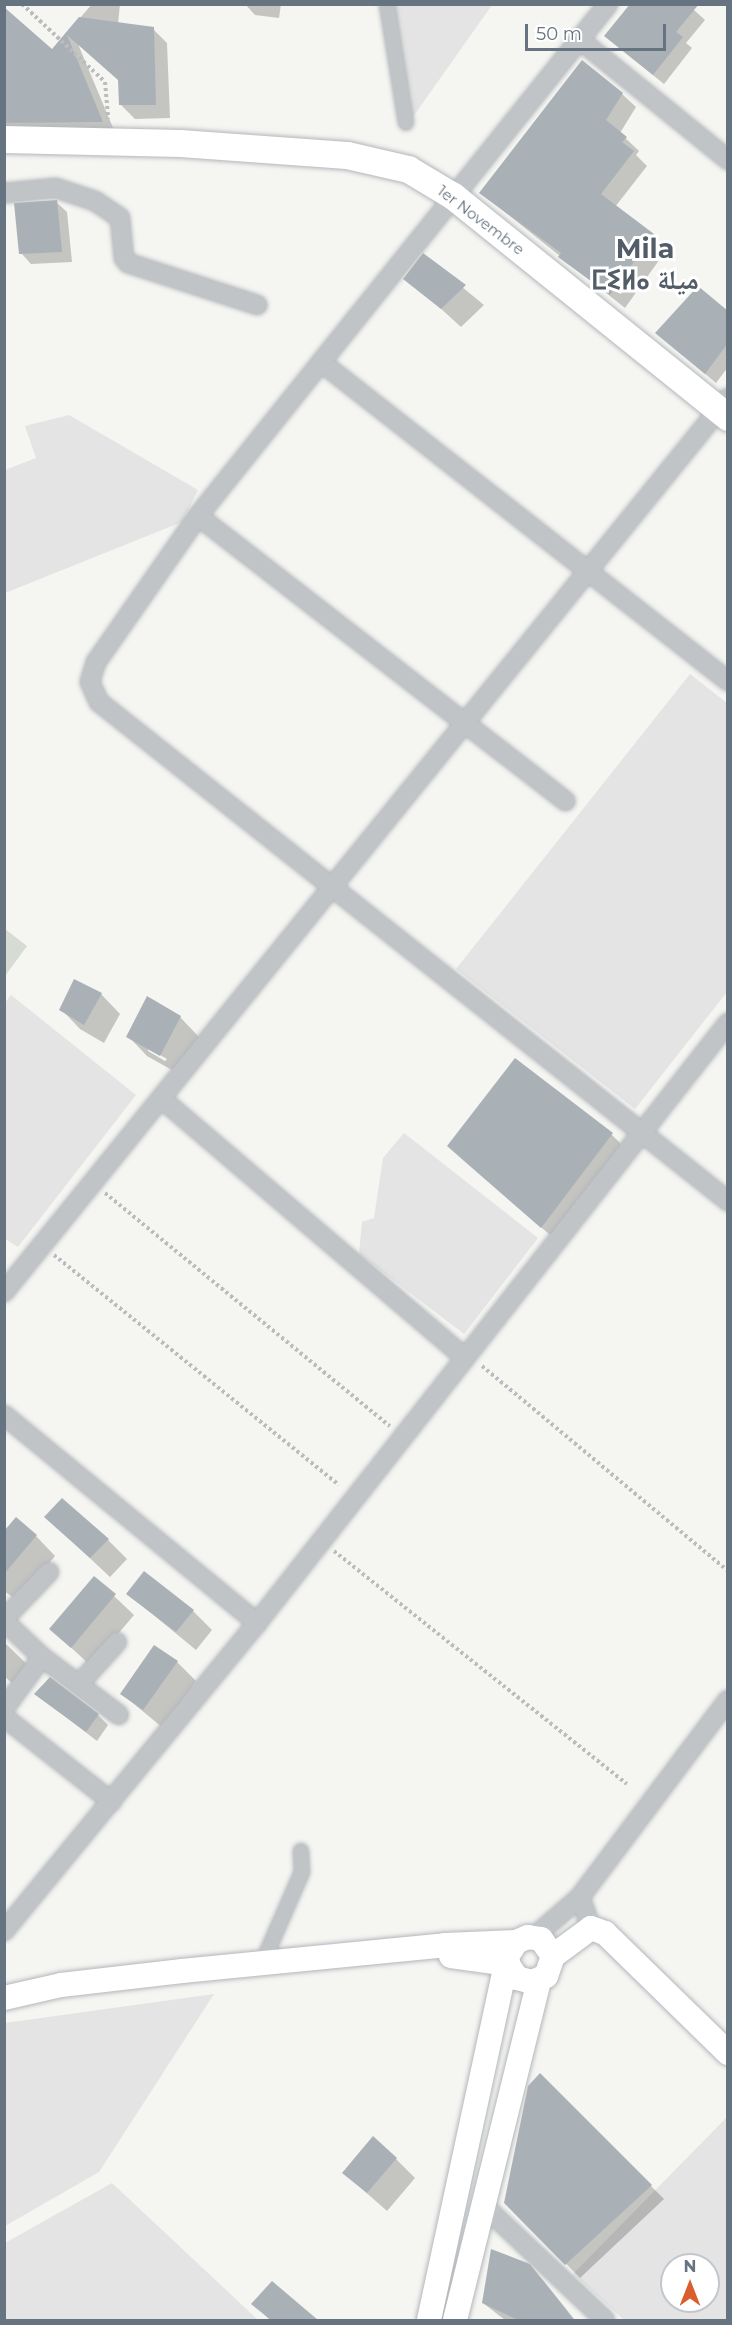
<!DOCTYPE html>
<meta charset="utf-8">
<style>
body{margin:0}
#map{position:relative;width:732px;height:2325px;overflow:hidden;background:#f5f5f2;font-family:Montserrat,"Noto Naskh Arabic","Noto Sans Tifinagh",sans-serif}
div>[style]{position:absolute}
.built>*{inset:0;background:#e3e4e3}
.green>*{inset:0;background:#d6dcd3}
.shadow>*{inset:0;background:#0003}
.building>*{inset:0;background:#aab1b6}
.path>*{height:4px;margin-top:-2px;transform-origin:0;background:repeating-linear-gradient(90deg,#babcbe 0 3px,transparent 0 6px)}
.roads{filter:drop-shadow(0 0 2px #b3b7bb) drop-shadow(0 0 2px #b3b7bb)}
.pedestrian>*{height:14px;margin:-7px;padding:0 7px;transform-origin:7px;border-radius:7px;background:#c0c4c7}
.minor>*{height:18px;margin:-9px;padding:0 9px;transform-origin:9px;border-radius:9px;background:#c0c4c7}
.secondary>*{height:24px;margin:-12px;padding:0 12px;transform-origin:12px;border-radius:12px;background:#fff}
.primary>*{height:27px;margin:-13.5px;padding:0 13.5px;transform-origin:13.5px;border-radius:13.5px;background:#fff}
span{translate:-50% -50%;white-space:nowrap;text-align:center;line-height:1.15;-webkit-text-stroke:6px #fff;paint-order:stroke}
.street-label{font-size:15px;color:#667381}
.town-label{font-size:27px;color:#535d67;font-weight:700}
.frame{position:absolute;inset:0;border:6px solid #667381;pointer-events:none}
.north{position:absolute;left:660px;top:2253px;width:60px;height:60px;box-sizing:border-box;background:#fff;border:2px solid #c2c7cd;border-radius:50%;rotate:0deg;font-size:16px;font-weight:700;line-height:24px;text-align:center;color:#667381}
.north::after{content:'';display:block;margin:auto;width:21px;height:27px;background:#da5e2d;clip-path:polygon(50% 0,100% 100%,50% 72%,0 100%)}
.scale{position:absolute;left:525px;top:24px;width:141px;height:27px;box-sizing:border-box;border:3px solid #667381;border-top:0;padding-left:8px;font-size:18px;line-height:21px;white-space:nowrap;color:#667381;-webkit-text-stroke:4px #fff;paint-order:stroke}
</style>
<div id="map">
<div class="built">
<div style="clip-path:polygon(393px 5px,492px 5px,410px 121px)"></div>
<div style="clip-path:polygon(69px 415px,198px 490px,182px 522px,5px 593px,5px 470px,36px 458px,25px 426px)"></div>
<div style="clip-path:polygon(690px 674px,727px 703px,727px 992px,635px 1109px,456px 969px)"></div>
<div style="clip-path:polygon(11px 995px,136px 1095px,18px 1247px,4px 1238px,4px 1004px)"></div>
<div style="clip-path:polygon(404px 1133px,538px 1238px,464px 1334px,359px 1254px,362px 1222px,374px 1218px,383px 1158px)"></div>
<div style="clip-path:polygon(214px 1994px,99px 2172px,5px 2226px,5px 2023px)"></div>
<div style="clip-path:polygon(evenodd,727px 2117px,727px 2320px,624px 2320px,573px 2274px,727px 2117px,672px 2265px,708px 2265px,708px 2301px,672px 2301px,672px 2265px)"></div>
<div style="clip-path:polygon(112px 2183px,258px 2320px,5px 2320px,5px 2243px)"></div>
</div>
<div class="green">
<div style="clip-path:polygon(5px 929px,27px 946px,5px 976px)"></div>
</div>
<div class="shadow">
<div style="clip-path:polygon(92px 4px,120px 4px,118px 24px,153px 29px,167px 43px,170px 118px,135px 119px,121px 105px,120px 81px,78px 44px,116px 135px,4px 140px,4px 21px,52px 51px)"></div>
<div style="clip-path:polygon(245px 4px,281px 4px,279px 18px,255px 15px)"></div>
<div style="clip-path:polygon(694px 10px,705px 20px,686px 43px,692px 48px,664px 84px,617px 46px)"></div>
<div style="clip-path:polygon(622px 94px,636px 107px,620px 133px,639px 151px,636px 155px,647px 166px,615px 207px,667px 249px,625px 308px,481px 193px)"></div>
<div style="clip-path:polygon(56px 202px,67px 212px,72px 262px,31px 264px,21px 253px)"></div>
<div style="clip-path:polygon(423px 255px,484px 305px,461px 327px,427px 296px)"></div>
<div style="clip-path:polygon(728px 313px,728px 367px,716px 383px,657px 333px)"></div>
<div style="clip-path:polygon(101px 994px,120px 1014px,104px 1043px,80px 1029px,61px 1009px)"></div>
<div style="clip-path:polygon(evenodd,180px 1017px,199px 1037px,179px 1074px,147px 1056px,128px 1036px,180px 1017px,148px 1048px,167px 1059px,165px 1061px,148px 1051px,148px 1048px)"></div>
<div style="clip-path:polygon(612px 1135px,625px 1148px,556px 1240px,462px 1159px)"></div>
<div style="clip-path:polygon(46px 1517px,108px 1540px,127px 1559px,110px 1577px)"></div>
<div style="clip-path:polygon(4px 1533px,36px 1536px,55px 1556px,18px 1601px,4px 1591px)"></div>
<div style="clip-path:polygon(95px 1578px,134px 1615px,91px 1666px,51px 1629px)"></div>
<div style="clip-path:polygon(128px 1594px,193px 1611px,212px 1630px,196px 1650px)"></div>
<div style="clip-path:polygon(4px 1642px,38px 1675px,22px 1692px,4px 1676px)"></div>
<div style="clip-path:polygon(177px 1662px,196px 1681px,163px 1728px,122px 1694px)"></div>
<div style="clip-path:polygon(36px 1694px,98px 1715px,108px 1725px,97px 1741px)"></div>
<div style="clip-path:polygon(540px 2075px,664px 2199px,580px 2278px,506px 2202px)"></div>
<div style="clip-path:polygon(396px 2159px,415px 2178px,387px 2211px,344px 2173px)"></div>
<div style="clip-path:polygon(529px 2266px,543px 2280px,575px 2320px,505px 2320px,483px 2303px)"></div>
<div style="clip-path:polygon(272px 2283px,316px 2320px,270px 2320px,253px 2304px)"></div>
</div>
<div class="building">
<div style="clip-path:polygon(630px 4px,699px 4px,676px 32px,683px 37px,653px 75px,604px 36px)"></div>
<div style="clip-path:polygon(4px 7px,52px 49px,79px 17px,154px 27px,156px 105px,119px 105px,118px 80px,67px 35px,103px 122px,4px 123px)"></div>
<div style="clip-path:polygon(582px 60px,623px 93px,606px 120px,627px 137px,622px 142px,634px 151px,601px 194px,654px 234px,610px 295px,558px 257px,561px 253px,479px 193px)"></div>
<div style="clip-path:polygon(57px 200px,62px 252px,19px 254px,14px 203px)"></div>
<div style="clip-path:polygon(423px 253px,466px 285px,441px 309px,403px 279px)"></div>
<div style="clip-path:polygon(698px 286px,728px 311px,728px 343px,705px 374px,655px 333px)"></div>
<div style="clip-path:polygon(74px 979px,102px 993px,84px 1025px,59px 1010px)"></div>
<div style="clip-path:polygon(147px 996px,181px 1016px,160px 1056px,126px 1037px)"></div>
<div style="clip-path:polygon(515px 1058px,613px 1133px,541px 1228px,447px 1146px)"></div>
<div style="clip-path:polygon(62px 1498px,109px 1539px,90px 1558px,44px 1517px)"></div>
<div style="clip-path:polygon(16px 1517px,37px 1535px,4px 1574px,4px 1531px)"></div>
<div style="clip-path:polygon(144px 1571px,194px 1610px,176px 1632px,126px 1594px)"></div>
<div style="clip-path:polygon(94px 1576px,116px 1594px,71px 1648px,49px 1629px)"></div>
<div style="clip-path:polygon(154px 1645px,178px 1661px,143px 1710px,120px 1694px)"></div>
<div style="clip-path:polygon(50px 1677px,99px 1714px,86px 1732px,34px 1694px)"></div>
<div style="clip-path:polygon(540px 2073px,652px 2185px,565px 2265px,504px 2203px,528px 2086px)"></div>
<div style="clip-path:polygon(373px 2136px,397px 2158px,367px 2193px,342px 2173px)"></div>
<div style="clip-path:polygon(491px 2249px,530px 2264px,574px 2320px,518px 2320px,482px 2303px)"></div>
<div style="clip-path:polygon(272px 2281px,318px 2320px,271px 2320px,251px 2304px)"></div>
</div>
<div class="path">
<div style="left:22px;top:4px;width:114px;rotate:43.2deg"></div>
<div style="left:105px;top:82px;width:37px;rotate:85deg"></div>
<div style="left:105px;top:1193px;width:368px;rotate:39.3deg"></div>
<div style="left:54px;top:1255px;width:366px;rotate:38.9deg"></div>
<div style="left:482px;top:1366px;width:320px;rotate:39.8deg"></div>
<div style="left:334px;top:1551px;width:374px;rotate:38.5deg"></div>
</div>
<div class="roads">
<div class="pedestrian">
<div style="left:387px;top:4px;width:120px;rotate:80.9deg"></div>
<div style="left:262px;top:1964px;width:100px;rotate:-66.5deg"></div>
<div style="left:302px;top:1872px;width:21px;rotate:-93deg"></div>
</div>
<div class="minor">
<div style="left:608px;top:4px;width:656px;rotate:128.69deg"></div>
<div style="left:198px;top:516px;width:178px;rotate:124.9deg"></div>
<div style="left:96px;top:662px;width:21px;rotate:107deg"></div>
<div style="left:90px;top:682px;width:22px;rotate:66deg"></div>
<div style="left:99px;top:702px;width:803px;rotate:38.43deg"></div>
<div style="left:580px;top:40px;width:191px;rotate:39deg"></div>
<div style="left:4px;top:193px;width:52px;rotate:-5.5deg"></div>
<div style="left:56px;top:188px;width:41px;rotate:18.4deg"></div>
<div style="left:95px;top:201px;width:30px;rotate:34deg"></div>
<div style="left:120px;top:218px;width:40px;rotate:84.3deg"></div>
<div style="left:124px;top:258px;width:6px;rotate:51deg"></div>
<div style="left:128px;top:263px;width:136px;rotate:18deg"></div>
<div style="left:321px;top:362px;width:517px;rotate:38.09deg"></div>
<div style="left:198px;top:516px;width:465px;rotate:37.8deg"></div>
<div style="left:163px;top:1100px;width:394px;rotate:40.5deg"></div>
<div style="left:4px;top:1292px;width:1150px;rotate:-51deg"></div>
<div style="left:4px;top:1415px;width:328px;rotate:39.4deg"></div>
<div style="left:4px;top:1619px;width:65px;rotate:-46.2deg"></div>
<div style="left:4px;top:1621px;width:52px;rotate:43.5deg"></div>
<div style="left:42px;top:1657px;width:96px;rotate:37deg"></div>
<div style="left:80px;top:1683px;width:55px;rotate:-47.9deg"></div>
<div style="left:4px;top:1709px;width:64px;rotate:-53.8deg"></div>
<div style="left:4px;top:1717px;width:137px;rotate:38.2deg"></div>
<div style="left:580px;top:1897px;width:33px;rotate:70deg"></div>
<div style="left:4px;top:1931px;width:399px;rotate:-50.6deg"></div>
<div style="left:257px;top:1623px;width:763px;rotate:-51.87deg"></div>
<div style="left:534px;top:1937px;width:61px;rotate:-41deg"></div>
<div style="left:580px;top:1897px;width:246px;rotate:-53.1deg"></div>
<div style="left:484px;top:2206px;width:166px;rotate:43.3deg"></div>
</div>
<div class="secondary">
<div style="left:451px;top:1956px;width:58px;rotate:8deg"></div>
<div style="left:553px;top:1956px;width:47px;rotate:-36.4deg"></div>
<div style="left:591px;top:1928px;width:15px;rotate:20deg"></div>
<div style="left:605px;top:1933px;width:172px;rotate:44.3deg"></div>
<div style="left:4px;top:1998px;width:58px;rotate:-12.8deg"></div>
<div style="left:61px;top:1985px;width:122px;rotate:-6.6deg"></div>
<div style="left:182px;top:1971px;width:264px;rotate:-5.6deg"></div>
<div style="left:445px;top:1945px;width:71px;rotate:-2.4deg"></div>
<div style="left:429px;top:2320px;width:373px;rotate:-77.8deg"></div>
<div style="left:508px;top:1955px;width:15px;rotate:-58deg"></div>
<div style="left:516px;top:1942px;width:13px;rotate:-23deg"></div>
<div style="left:528px;top:1937px;width:13px;rotate:9deg"></div>
<div style="left:541px;top:1939px;width:21px;rotate:55deg"></div>
<div style="left:553px;top:1956px;width:21px;rotate:109deg"></div>
<div style="left:546px;top:1976px;width:15px;rotate:157deg"></div>
<div style="left:532px;top:1982px;width:16px;rotate:-165deg"></div>
<div style="left:517px;top:1978px;width:14px;rotate:-124deg"></div>
<div style="left:455px;top:2320px;width:350px;rotate:-76.1deg"></div>
</div>
<div class="primary">
<div style="left:4px;top:139px;width:176px;rotate:1.3deg"></div>
<div style="left:180px;top:143px;width:167px;rotate:4.1deg"></div>
<div style="left:347px;top:155px;width:63px;rotate:12.9deg"></div>
<div style="left:408px;top:169px;width:52px;rotate:31deg"></div>
<div style="left:453px;top:196px;width:353px;rotate:38.8deg"></div>
</div>
</div>
<div class="street-label">
<span style="left:481px;top:220px;rotate:37deg">1er Novembre</span>
</div>
<div class="town-label">
<span style="left:645px;top:264px">Mila<br>ⵎⵉⵍⴰ ميلة</span>
</div>
<div class="frame"></div>
<div class="north">N</div>
<div class="scale">50 m</div>
</div>
